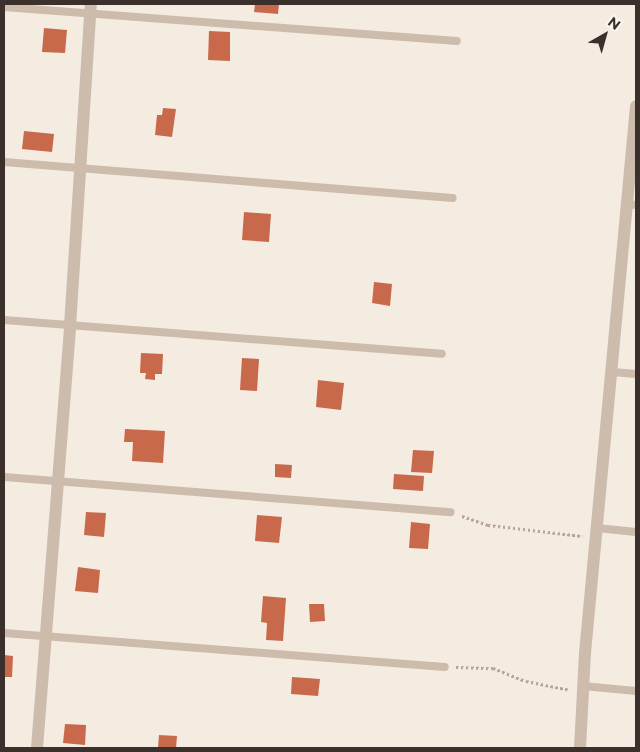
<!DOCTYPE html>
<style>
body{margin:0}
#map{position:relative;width:640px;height:752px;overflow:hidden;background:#f4ebe1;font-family:Montserrat,sans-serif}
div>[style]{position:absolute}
.building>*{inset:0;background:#c8694b}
.path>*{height:2.5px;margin-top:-1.25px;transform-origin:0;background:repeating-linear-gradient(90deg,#b9a596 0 2.5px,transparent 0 5px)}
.service>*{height:8px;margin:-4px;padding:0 4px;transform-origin:4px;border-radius:4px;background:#cdbbac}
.minor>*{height:12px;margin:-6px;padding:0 6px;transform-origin:6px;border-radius:6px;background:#cdbbac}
span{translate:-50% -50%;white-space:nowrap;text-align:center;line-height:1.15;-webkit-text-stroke:4px #fbf5ee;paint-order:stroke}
.frame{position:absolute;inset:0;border:5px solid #3b302b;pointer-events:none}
.north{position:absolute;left:580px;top:10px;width:50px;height:50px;-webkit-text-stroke:4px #fbf5ee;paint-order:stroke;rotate:38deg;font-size:14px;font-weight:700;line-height:20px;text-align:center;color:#3b302b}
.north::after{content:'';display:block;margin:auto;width:18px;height:22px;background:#3b302b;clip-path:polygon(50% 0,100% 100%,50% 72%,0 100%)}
</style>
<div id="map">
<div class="building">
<div style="clip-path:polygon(255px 4px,279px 4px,278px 14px,254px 12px)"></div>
<div style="clip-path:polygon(44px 28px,67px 30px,65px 53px,42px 52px)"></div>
<div style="clip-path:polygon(209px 31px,230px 32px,230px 61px,208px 60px)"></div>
<div style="clip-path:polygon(163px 108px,176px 109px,172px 137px,155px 135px,157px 115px,162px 115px)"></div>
<div style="clip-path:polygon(24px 131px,54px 134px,52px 152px,22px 149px)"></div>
<div style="clip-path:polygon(244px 212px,271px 214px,269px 242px,242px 240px)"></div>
<div style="clip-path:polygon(374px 282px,392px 284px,390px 306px,372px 303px)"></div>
<div style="clip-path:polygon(141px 353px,163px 354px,162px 374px,155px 374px,155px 380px,145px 379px,146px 373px,140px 373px)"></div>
<div style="clip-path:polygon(242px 358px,259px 359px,257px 391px,240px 390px)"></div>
<div style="clip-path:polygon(318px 380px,344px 383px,341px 410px,316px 407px)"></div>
<div style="clip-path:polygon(125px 429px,165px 431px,163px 463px,132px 461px,133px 442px,124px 442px)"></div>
<div style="clip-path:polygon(413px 450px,434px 451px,432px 473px,411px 472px)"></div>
<div style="clip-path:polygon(275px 464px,292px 465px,291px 478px,275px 477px)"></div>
<div style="clip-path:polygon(394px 474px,424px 476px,423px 491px,393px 489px)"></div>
<div style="clip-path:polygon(86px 512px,106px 513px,104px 537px,84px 535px)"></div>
<div style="clip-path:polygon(257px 515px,282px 517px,279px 543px,255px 541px)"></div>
<div style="clip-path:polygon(411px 522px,430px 524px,428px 549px,409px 548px)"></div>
<div style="clip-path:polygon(78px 567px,100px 570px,98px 593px,75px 591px)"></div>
<div style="clip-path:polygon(263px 596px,286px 598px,283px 641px,266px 640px,267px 623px,261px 622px)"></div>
<div style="clip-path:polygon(309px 604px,324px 604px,325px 621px,310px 622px)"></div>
<div style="clip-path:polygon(4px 655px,13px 656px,12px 677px,4px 677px)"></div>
<div style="clip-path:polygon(292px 677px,320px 679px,318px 696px,291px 694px)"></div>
<div style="clip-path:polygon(65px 724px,86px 725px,85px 745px,63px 743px)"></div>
<div style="clip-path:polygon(159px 735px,177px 736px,176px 748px,158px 748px)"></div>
</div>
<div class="path">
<div style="left:462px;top:516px;width:28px;rotate:19deg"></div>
<div style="left:488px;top:525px;width:95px;rotate:6.7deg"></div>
<div style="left:456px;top:667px;width:37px;rotate:2deg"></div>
<div style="left:493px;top:668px;width:35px;rotate:22deg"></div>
<div style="left:526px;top:681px;width:45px;rotate:11.6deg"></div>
</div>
<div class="service">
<div style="left:4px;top:7px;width:454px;rotate:4.3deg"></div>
<div style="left:4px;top:162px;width:450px;rotate:4.6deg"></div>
<div style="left:628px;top:204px;width:8px;rotate:7deg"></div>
<div style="left:4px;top:320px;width:439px;rotate:4.4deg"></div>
<div style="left:612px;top:372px;width:24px;rotate:5deg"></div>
<div style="left:4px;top:477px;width:448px;rotate:4.5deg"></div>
<div style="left:597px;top:528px;width:39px;rotate:6deg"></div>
<div style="left:4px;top:633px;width:442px;rotate:4.4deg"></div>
<div style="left:583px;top:686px;width:53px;rotate:5.4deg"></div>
</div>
<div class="minor">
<div style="left:37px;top:748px;width:423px;rotate:-85.5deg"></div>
<div style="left:70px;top:326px;width:323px;rotate:-86.3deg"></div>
<div style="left:580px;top:748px;width:95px;rotate:-87deg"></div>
<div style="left:585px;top:653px;width:549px;rotate:-84.67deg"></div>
</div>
<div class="frame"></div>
<div class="north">N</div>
</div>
